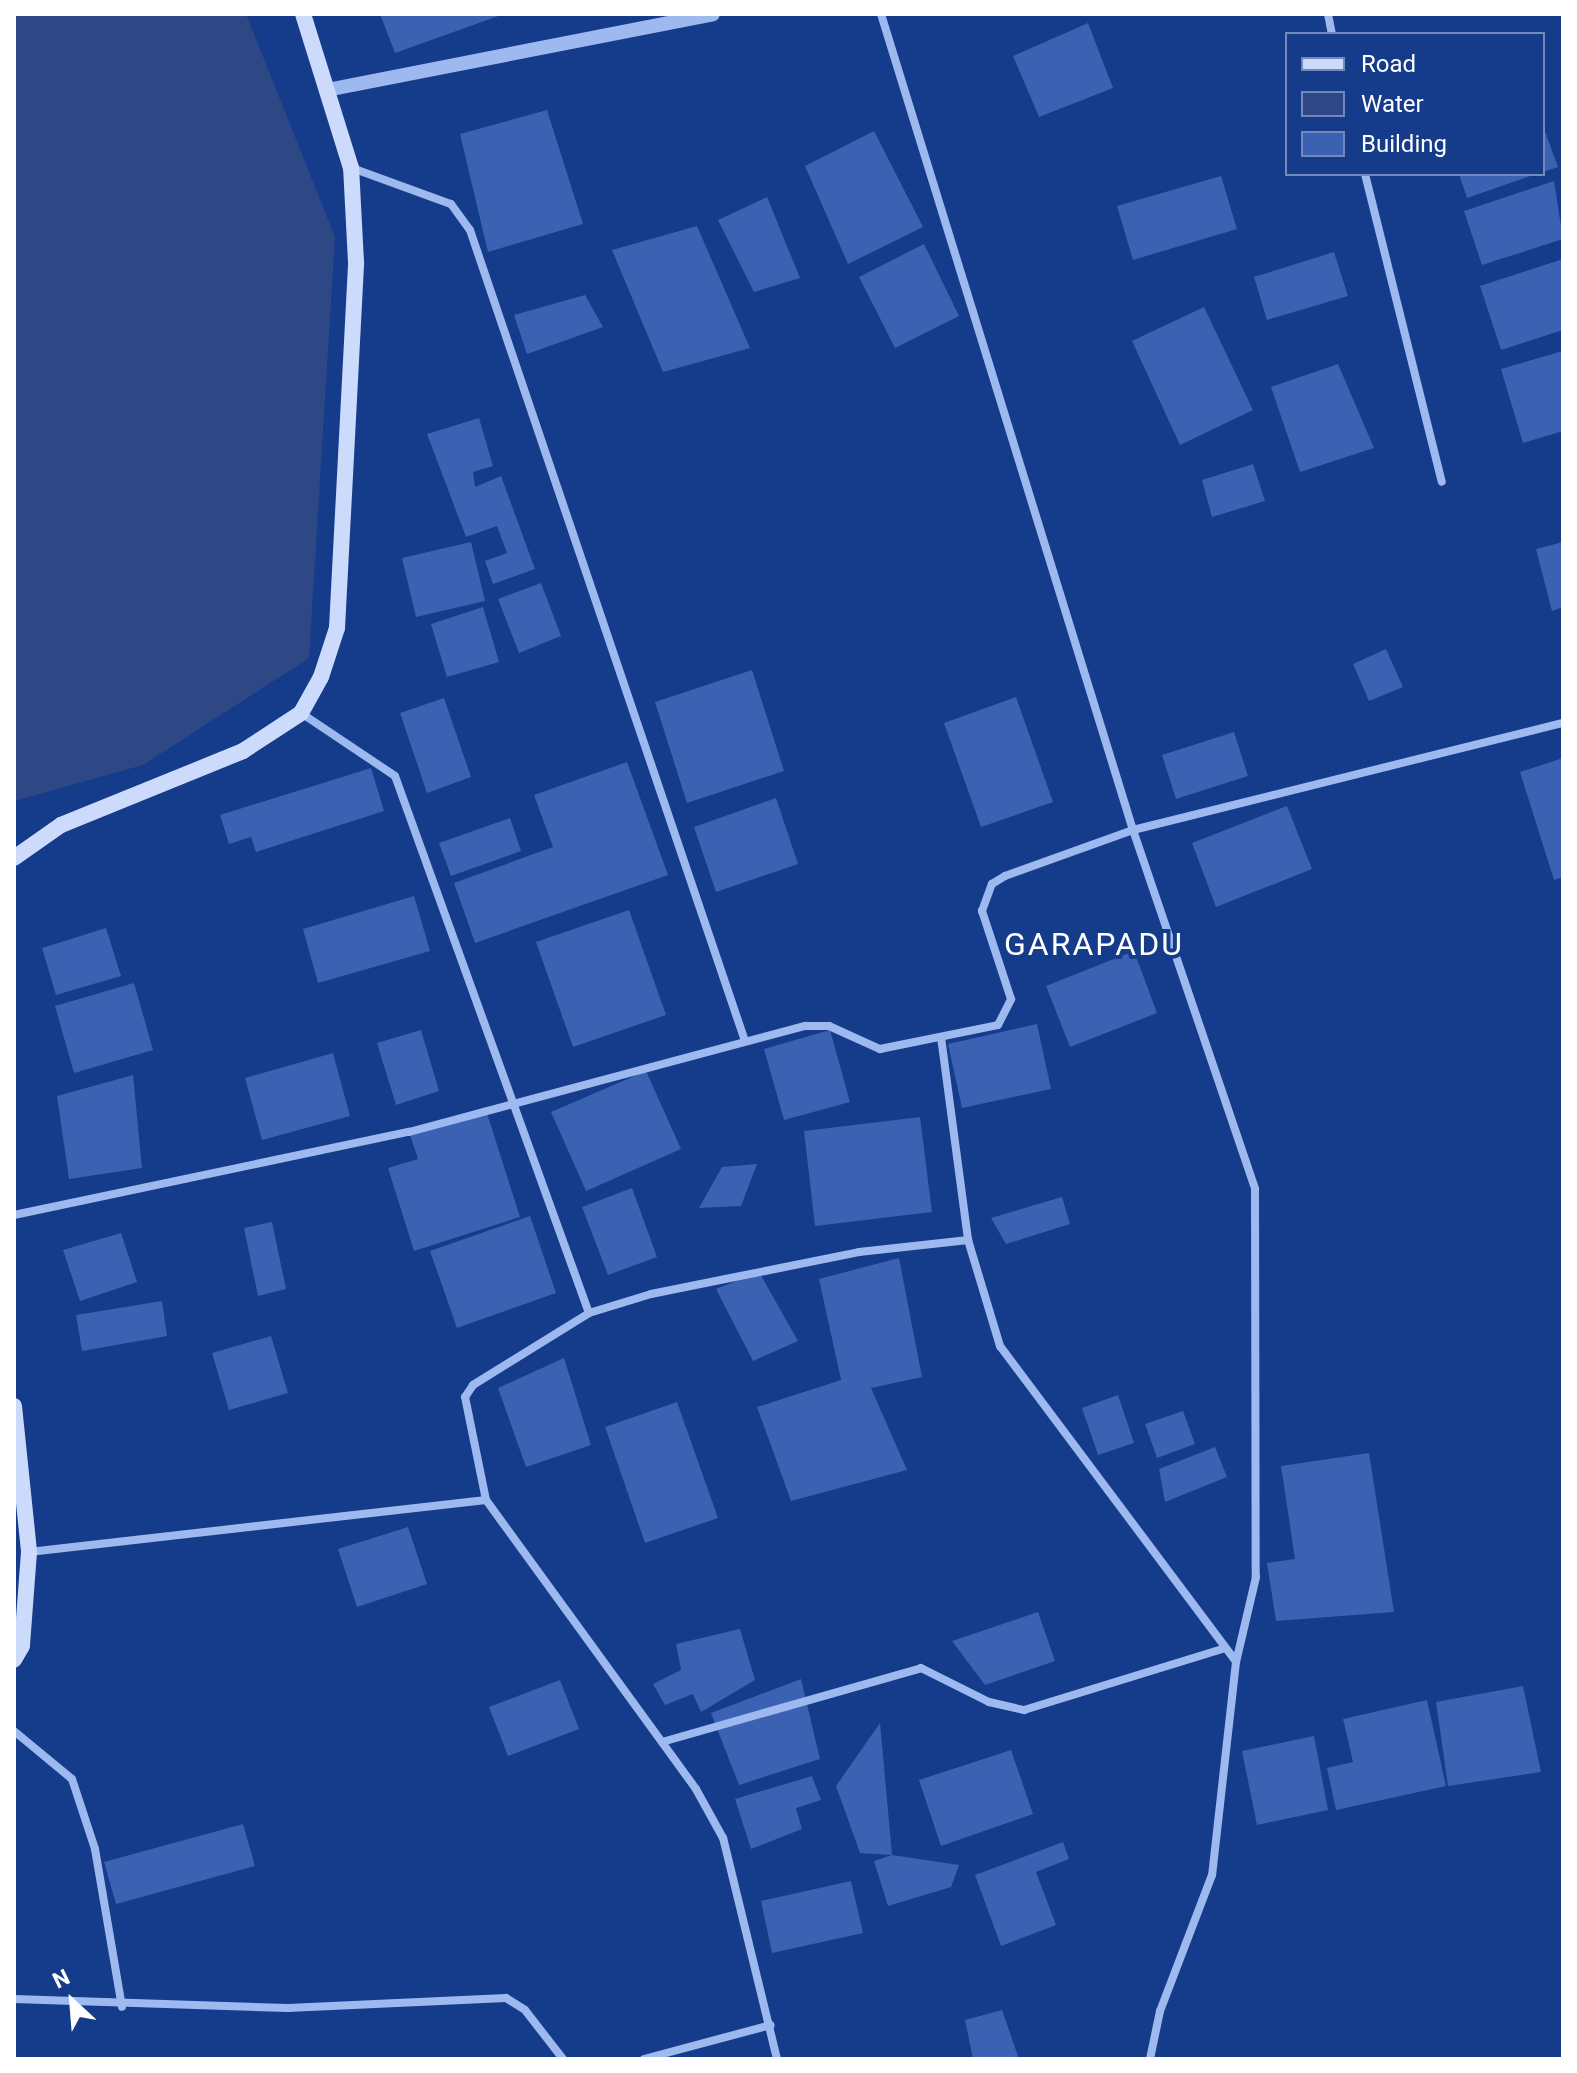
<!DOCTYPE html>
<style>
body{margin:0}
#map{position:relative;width:1577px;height:2073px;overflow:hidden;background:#153b8b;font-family:Roboto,sans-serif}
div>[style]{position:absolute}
.water>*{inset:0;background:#2d4884}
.building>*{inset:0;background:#3a61b2}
.minor>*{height:8px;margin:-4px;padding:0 4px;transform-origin:4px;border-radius:4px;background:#9eb9ef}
.tertiary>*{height:14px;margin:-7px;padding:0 7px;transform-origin:7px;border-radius:7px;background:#9eb9ef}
.secondary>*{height:16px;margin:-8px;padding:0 8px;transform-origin:8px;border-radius:8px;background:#ccdafb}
span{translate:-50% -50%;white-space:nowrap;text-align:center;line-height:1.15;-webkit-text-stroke:8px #153b8b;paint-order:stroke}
.quarter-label{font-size:32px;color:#fff;letter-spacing:2px}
.frame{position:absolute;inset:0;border:16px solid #fff;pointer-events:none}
.legend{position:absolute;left:1285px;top:32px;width:260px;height:144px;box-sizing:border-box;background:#153b8b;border:2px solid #7389b9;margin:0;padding:10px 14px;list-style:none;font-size:24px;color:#fff}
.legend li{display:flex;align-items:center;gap:16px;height:40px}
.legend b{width:40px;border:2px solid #7389b9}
.north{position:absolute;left:32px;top:1961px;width:80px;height:80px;-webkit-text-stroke:6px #153b8b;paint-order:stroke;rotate:334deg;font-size:22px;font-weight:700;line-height:32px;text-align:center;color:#fff}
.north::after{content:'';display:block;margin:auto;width:28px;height:36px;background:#fff;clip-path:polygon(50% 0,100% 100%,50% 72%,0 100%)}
</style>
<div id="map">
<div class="water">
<div style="clip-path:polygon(14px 14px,246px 14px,335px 237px,309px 658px,143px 765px,14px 801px)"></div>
</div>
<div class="building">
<div style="clip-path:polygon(380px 14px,504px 14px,395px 53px)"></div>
<div style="clip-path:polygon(1088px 23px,1113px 88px,1039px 117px,1013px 56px)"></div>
<div style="clip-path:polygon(547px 110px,583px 224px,488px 252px,460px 134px)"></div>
<div style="clip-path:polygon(1543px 126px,1558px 167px,1543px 172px)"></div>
<div style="clip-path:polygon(874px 131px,923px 227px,848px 264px,805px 166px)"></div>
<div style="clip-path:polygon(1459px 174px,1536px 174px,1467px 198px)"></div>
<div style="clip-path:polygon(1221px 176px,1237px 229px,1133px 260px,1117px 206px)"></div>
<div style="clip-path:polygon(1554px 181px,1563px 239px,1482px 265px,1464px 211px)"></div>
<div style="clip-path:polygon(767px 197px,800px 278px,754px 292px,718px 220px)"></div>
<div style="clip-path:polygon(697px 226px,750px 348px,663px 372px,612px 250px)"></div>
<div style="clip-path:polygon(924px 244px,959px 316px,895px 348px,859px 277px)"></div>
<div style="clip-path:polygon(1334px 252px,1348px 296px,1267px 320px,1254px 277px)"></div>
<div style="clip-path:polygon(1563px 259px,1563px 330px,1501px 350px,1480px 286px)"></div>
<div style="clip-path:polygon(585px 295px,603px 327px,527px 354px,514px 315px)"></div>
<div style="clip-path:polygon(1204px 307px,1253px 410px,1180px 445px,1132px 341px)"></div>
<div style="clip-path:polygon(1563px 351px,1563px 431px,1523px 443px,1501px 369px)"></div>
<div style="clip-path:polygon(1338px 364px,1374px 448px,1300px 472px,1271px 387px)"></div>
<div style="clip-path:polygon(479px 418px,493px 466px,473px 472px,475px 487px,501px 476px,535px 569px,493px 584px,485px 561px,507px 553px,497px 526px,466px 537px,427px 434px)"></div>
<div style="clip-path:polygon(1253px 464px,1265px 501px,1212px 517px,1202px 480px)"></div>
<div style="clip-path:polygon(471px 542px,485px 601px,416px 617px,402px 558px)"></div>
<div style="clip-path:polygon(1563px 542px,1563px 607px,1552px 611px,1536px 549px)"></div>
<div style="clip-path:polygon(541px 583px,561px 636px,519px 653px,498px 599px)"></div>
<div style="clip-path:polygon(483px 607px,499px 662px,447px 677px,431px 624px)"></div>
<div style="clip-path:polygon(1386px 649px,1403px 687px,1369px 701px,1353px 664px)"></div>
<div style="clip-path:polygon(752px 670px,784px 771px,687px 803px,655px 702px)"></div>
<div style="clip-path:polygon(1016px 697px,1053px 802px,981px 827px,944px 723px)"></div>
<div style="clip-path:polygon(444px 698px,471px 777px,427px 793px,400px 713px)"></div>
<div style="clip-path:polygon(1234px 732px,1248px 776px,1176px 799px,1162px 755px)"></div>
<div style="clip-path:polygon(1563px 758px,1563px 877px,1554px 880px,1520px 772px)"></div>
<div style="clip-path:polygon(627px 762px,668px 875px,475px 943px,454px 883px,553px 847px,534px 795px)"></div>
<div style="clip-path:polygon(371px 768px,384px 811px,256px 852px,251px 837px,229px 844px,220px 815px)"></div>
<div style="clip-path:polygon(776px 798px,798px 864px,716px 892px,694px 827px)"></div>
<div style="clip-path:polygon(1287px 806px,1312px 869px,1216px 907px,1192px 843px)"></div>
<div style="clip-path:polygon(510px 818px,521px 851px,451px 876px,439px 843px)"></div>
<div style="clip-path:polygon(414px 896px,430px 951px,318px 983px,303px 929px)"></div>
<div style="clip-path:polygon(629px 910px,666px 1015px,573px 1047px,536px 942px)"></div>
<div style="clip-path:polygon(106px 928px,121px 976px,56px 995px,42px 948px)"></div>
<div style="clip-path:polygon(1134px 951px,1157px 1013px,1070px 1047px,1046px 986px)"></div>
<div style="clip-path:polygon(134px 983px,153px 1050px,74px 1073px,55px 1006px)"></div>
<div style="clip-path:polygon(1037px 1024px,1051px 1089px,962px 1108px,948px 1044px)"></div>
<div style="clip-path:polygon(421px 1030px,439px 1091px,396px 1105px,377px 1043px)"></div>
<div style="clip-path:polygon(830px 1030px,850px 1102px,784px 1120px,764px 1049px)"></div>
<div style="clip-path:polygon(333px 1053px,350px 1116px,262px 1140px,245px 1078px)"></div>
<div style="clip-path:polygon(646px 1071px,681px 1149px,586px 1191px,551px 1112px)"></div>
<div style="clip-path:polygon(133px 1075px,142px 1168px,69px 1179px,57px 1096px)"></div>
<div style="clip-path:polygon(485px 1107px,520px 1217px,414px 1251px,388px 1168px,418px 1159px,409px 1132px)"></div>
<div style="clip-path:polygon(920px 1117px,932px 1212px,815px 1226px,804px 1131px)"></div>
<div style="clip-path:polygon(757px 1164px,741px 1206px,699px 1208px,722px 1167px)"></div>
<div style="clip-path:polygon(632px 1188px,657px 1257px,608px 1275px,582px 1207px)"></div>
<div style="clip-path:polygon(1062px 1197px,1070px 1224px,1006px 1244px,991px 1218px)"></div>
<div style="clip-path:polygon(530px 1216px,556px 1293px,457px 1328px,430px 1251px)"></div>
<div style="clip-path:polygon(272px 1222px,286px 1289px,258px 1296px,244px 1228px)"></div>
<div style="clip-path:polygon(121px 1233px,137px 1282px,80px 1301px,63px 1250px)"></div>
<div style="clip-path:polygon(899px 1258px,922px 1377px,871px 1388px,907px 1470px,791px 1501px,757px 1407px,841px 1380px,819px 1279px)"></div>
<div style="clip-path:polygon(759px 1272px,798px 1341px,753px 1361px,716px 1289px)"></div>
<div style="clip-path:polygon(162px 1301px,167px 1336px,82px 1351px,76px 1315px)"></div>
<div style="clip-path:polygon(271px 1336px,288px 1393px,229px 1410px,212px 1353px)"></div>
<div style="clip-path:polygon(564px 1358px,591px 1445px,526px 1467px,498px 1388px)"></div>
<div style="clip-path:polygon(1118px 1395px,1134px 1443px,1098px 1455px,1082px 1408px)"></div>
<div style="clip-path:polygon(677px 1402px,718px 1518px,645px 1543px,605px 1427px)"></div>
<div style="clip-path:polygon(1183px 1411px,1195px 1444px,1157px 1458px,1145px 1424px)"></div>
<div style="clip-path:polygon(1215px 1447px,1227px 1477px,1165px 1502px,1159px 1469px)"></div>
<div style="clip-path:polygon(1369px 1453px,1394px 1612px,1276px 1621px,1267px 1563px,1295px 1559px,1281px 1466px)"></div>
<div style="clip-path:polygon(408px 1527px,427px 1584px,357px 1607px,338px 1549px)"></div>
<div style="clip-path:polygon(1038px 1612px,1055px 1661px,985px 1685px,952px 1641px)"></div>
<div style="clip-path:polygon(740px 1629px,755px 1680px,701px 1712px,693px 1694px,665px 1705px,653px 1684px,681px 1670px,676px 1644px)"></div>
<div style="clip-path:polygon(801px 1679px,820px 1759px,739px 1785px,711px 1713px)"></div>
<div style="clip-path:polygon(560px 1680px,579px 1729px,508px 1756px,489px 1707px)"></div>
<div style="clip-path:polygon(1523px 1686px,1541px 1772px,1448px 1786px,1436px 1702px)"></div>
<div style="clip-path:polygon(1427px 1700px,1446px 1786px,1336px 1810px,1327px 1768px,1353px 1762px,1343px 1719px)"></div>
<div style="clip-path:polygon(880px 1723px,892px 1855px,860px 1853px,836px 1786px)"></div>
<div style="clip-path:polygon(1314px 1736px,1328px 1810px,1257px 1825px,1242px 1751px)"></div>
<div style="clip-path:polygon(1011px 1750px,1033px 1814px,941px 1846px,919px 1780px)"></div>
<div style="clip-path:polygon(812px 1776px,821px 1800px,796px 1808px,802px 1829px,751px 1849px,735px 1799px)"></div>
<div style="clip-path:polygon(243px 1824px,255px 1866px,116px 1904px,104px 1862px)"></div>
<div style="clip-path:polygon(1063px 1842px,1069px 1859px,1036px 1872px,1056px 1925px,1001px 1946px,975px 1875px)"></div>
<div style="clip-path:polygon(892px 1855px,959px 1865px,951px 1887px,888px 1906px,874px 1861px)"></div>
<div style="clip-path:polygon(851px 1881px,863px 1933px,772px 1953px,761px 1901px)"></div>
<div style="clip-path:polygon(1002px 2010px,1019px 2059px,973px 2059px,965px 2020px)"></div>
</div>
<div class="minor">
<div style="left:881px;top:14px;width:854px;rotate:72.84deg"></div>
<div style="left:1133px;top:830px;width:379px;rotate:71.2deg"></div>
<div style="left:1255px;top:1189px;width:388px;rotate:89.9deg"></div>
<div style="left:1256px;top:1577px;width:87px;rotate:103.2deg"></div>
<div style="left:1236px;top:1662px;width:214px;rotate:96.4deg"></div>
<div style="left:1212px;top:1875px;width:146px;rotate:110.9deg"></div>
<div style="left:1160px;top:2011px;width:49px;rotate:101.8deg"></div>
<div style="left:1328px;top:14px;width:20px;rotate:79deg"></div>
<div style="left:352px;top:168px;width:105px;rotate:20deg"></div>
<div style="left:451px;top:204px;width:32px;rotate:54deg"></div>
<div style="left:470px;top:230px;width:853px;rotate:71.27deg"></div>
<div style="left:1365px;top:174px;width:317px;rotate:76deg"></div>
<div style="left:301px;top:713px;width:113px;rotate:33.8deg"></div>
<div style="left:395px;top:776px;width:571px;rotate:70.14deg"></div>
<div style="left:941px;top:1037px;width:205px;rotate:82.4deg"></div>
<div style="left:968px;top:1240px;width:111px;rotate:73.2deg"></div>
<div style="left:1000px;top:1346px;width:394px;rotate:53.2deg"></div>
<div style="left:14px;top:1215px;width:404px;rotate:-11.9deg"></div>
<div style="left:409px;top:1132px;width:410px;rotate:-15deg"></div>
<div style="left:805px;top:1026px;width:24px"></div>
<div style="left:829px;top:1026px;width:56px;rotate:24.3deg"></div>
<div style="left:880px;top:1049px;width:120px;rotate:-11.5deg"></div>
<div style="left:998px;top:1025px;width:29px;rotate:-63deg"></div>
<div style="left:1011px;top:999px;width:93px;rotate:-108.2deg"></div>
<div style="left:982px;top:911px;width:29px;rotate:-70deg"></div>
<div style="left:992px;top:884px;width:15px;rotate:-32deg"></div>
<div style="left:1005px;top:876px;width:136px;rotate:-19.8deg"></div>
<div style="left:1133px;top:830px;width:443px;rotate:-14deg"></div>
<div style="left:29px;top:1552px;width:460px;rotate:-6.5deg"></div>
<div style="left:14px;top:1731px;width:75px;rotate:39.6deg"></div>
<div style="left:72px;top:1779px;width:74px;rotate:71.8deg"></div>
<div style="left:95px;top:1849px;width:160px;rotate:80.3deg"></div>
<div style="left:662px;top:1742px;width:269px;rotate:-15.9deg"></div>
<div style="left:921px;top:1668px;width:76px;rotate:26.6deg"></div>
<div style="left:989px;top:1702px;width:36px;rotate:13deg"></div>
<div style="left:1024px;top:1710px;width:210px;rotate:-17.1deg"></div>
<div style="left:14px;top:1999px;width:274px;rotate:1.9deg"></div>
<div style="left:288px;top:2008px;width:218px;rotate:-2.6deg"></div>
<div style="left:506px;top:1998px;width:22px;rotate:32deg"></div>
<div style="left:525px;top:2010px;width:62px;rotate:52.2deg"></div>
<div style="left:644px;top:2059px;width:131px;rotate:-15deg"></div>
<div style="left:777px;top:2059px;width:228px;rotate:-103.7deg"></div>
<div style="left:723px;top:1838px;width:56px;rotate:-118.9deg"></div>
<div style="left:696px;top:1789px;width:357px;rotate:-126deg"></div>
<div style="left:486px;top:1500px;width:105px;rotate:-101.5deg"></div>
<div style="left:465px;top:1397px;width:14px;rotate:-56deg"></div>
<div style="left:473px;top:1385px;width:137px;rotate:-31.8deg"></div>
<div style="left:589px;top:1313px;width:65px;rotate:-17deg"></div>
<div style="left:651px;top:1294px;width:212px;rotate:-11.4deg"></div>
<div style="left:859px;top:1252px;width:110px;rotate:-6.3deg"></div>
</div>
<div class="tertiary">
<div style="left:332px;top:89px;width:388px;rotate:-11.1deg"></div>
</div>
<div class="secondary">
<div style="left:14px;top:858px;width:57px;rotate:-35.1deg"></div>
<div style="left:61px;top:825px;width:196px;rotate:-22.1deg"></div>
<div style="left:243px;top:751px;width:69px;rotate:-33.2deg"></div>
<div style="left:301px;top:713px;width:41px;rotate:-60.9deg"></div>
<div style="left:321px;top:677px;width:52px;rotate:-71.9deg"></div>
<div style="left:337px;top:628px;width:366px;rotate:-87deg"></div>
<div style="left:356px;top:262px;width:94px;rotate:-93deg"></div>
<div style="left:351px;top:168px;width:161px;rotate:-107.3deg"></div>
<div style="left:14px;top:1406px;width:147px;rotate:84.1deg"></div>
<div style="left:29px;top:1552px;width:94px;rotate:94.3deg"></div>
<div style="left:22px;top:1646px;width:16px;rotate:120deg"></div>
</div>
<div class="quarter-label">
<span style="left:1094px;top:944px">GARAPADU</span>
</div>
<div class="frame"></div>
<ul class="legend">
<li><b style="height:10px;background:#ccdafb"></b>Road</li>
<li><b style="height:22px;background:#2d4884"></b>Water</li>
<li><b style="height:22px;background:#3a61b2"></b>Building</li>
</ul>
<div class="north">N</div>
</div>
